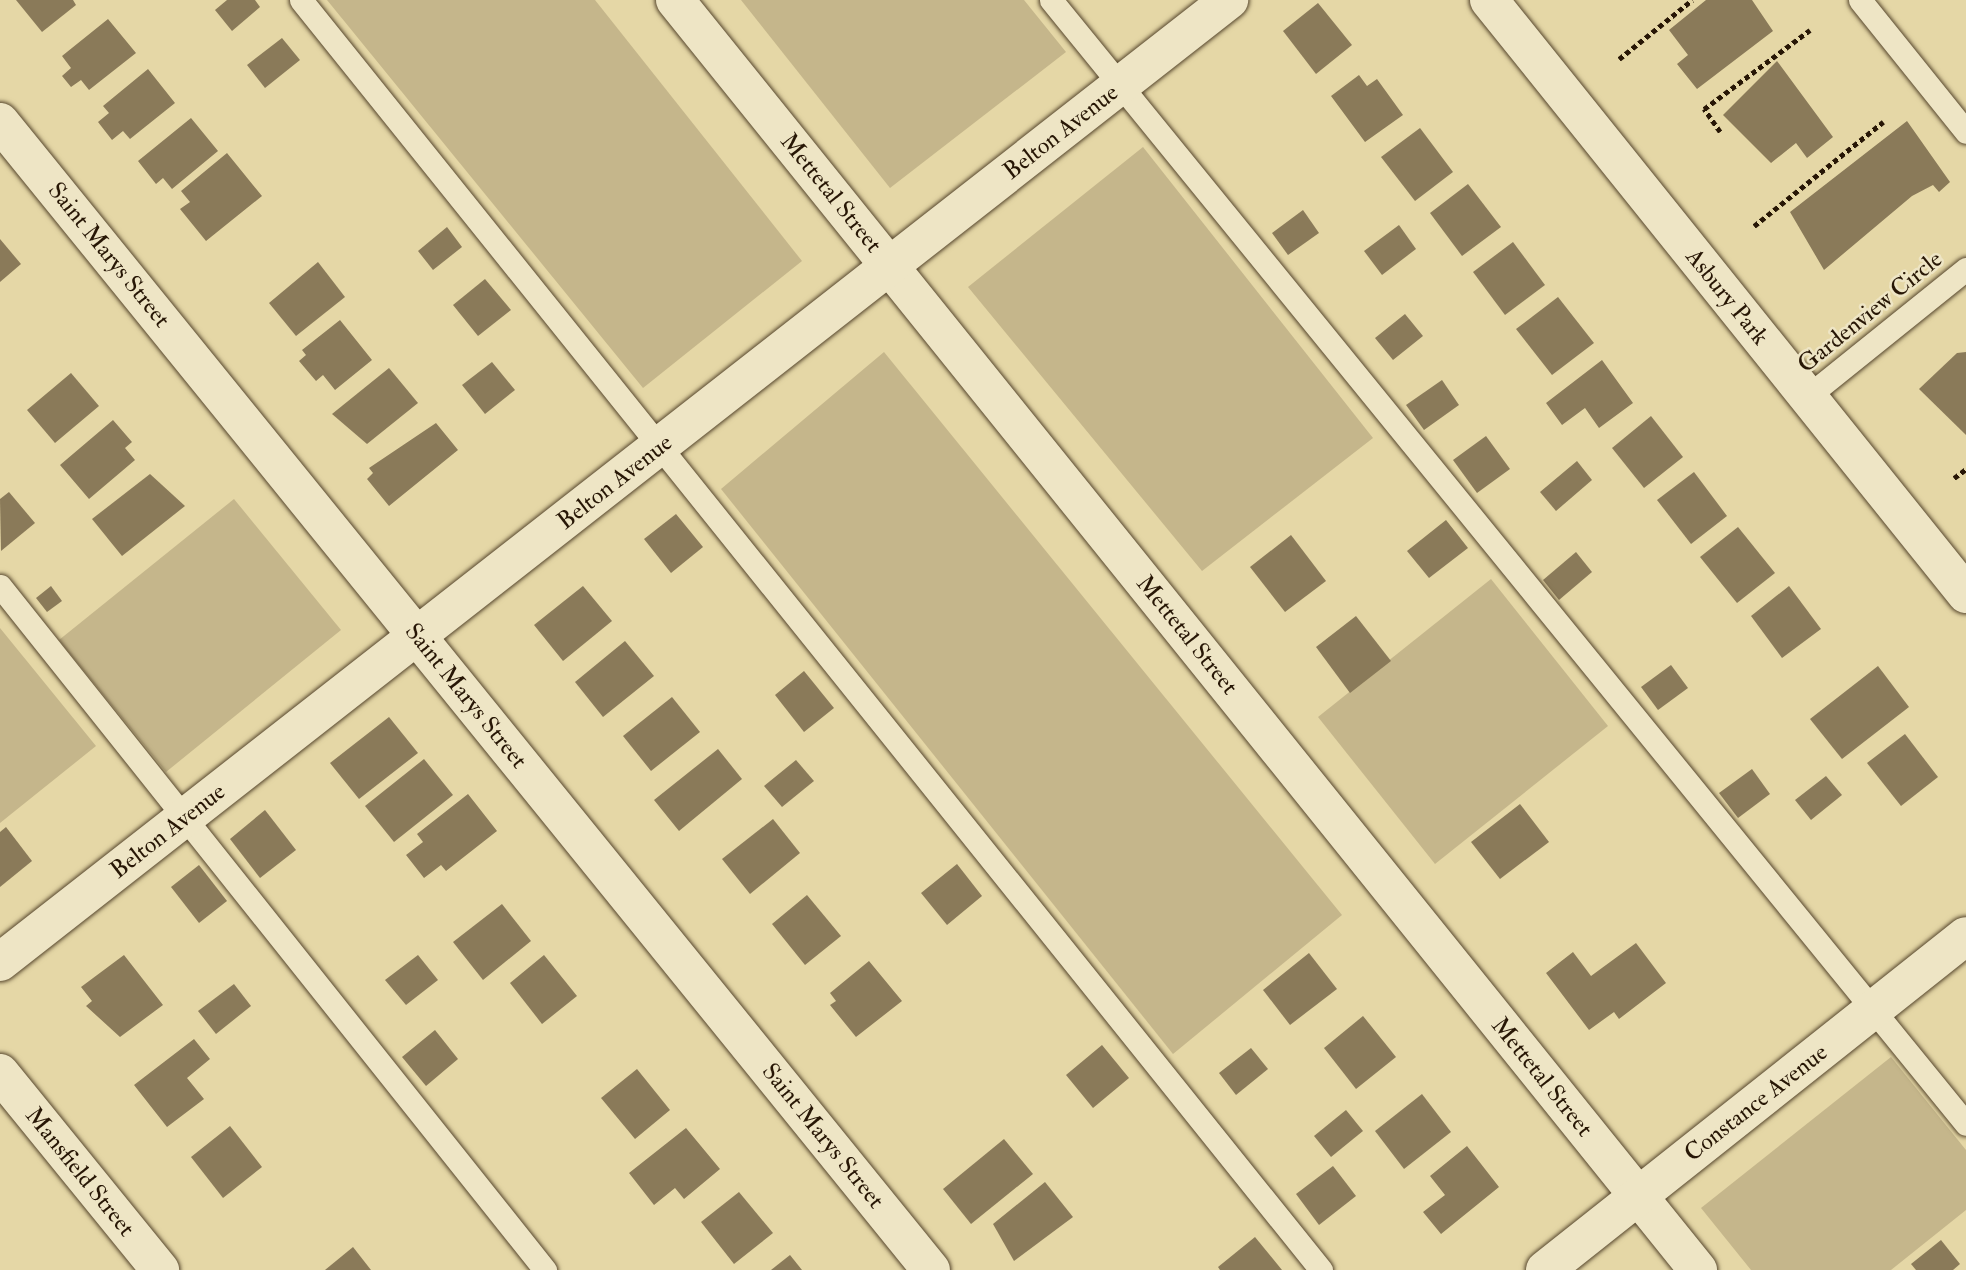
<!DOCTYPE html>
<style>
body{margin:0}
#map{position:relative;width:1966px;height:1270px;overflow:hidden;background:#e5d7a6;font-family:"IM FELL Double Pica",serif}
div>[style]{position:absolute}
.green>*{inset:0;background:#c5b68b}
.building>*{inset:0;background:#8a7a59}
.path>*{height:4.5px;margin-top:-2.25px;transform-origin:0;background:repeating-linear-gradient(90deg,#271605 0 5px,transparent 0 8.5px)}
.roads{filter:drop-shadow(0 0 2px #56462d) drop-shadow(0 0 2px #56462d)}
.lane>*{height:23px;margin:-11.5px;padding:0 11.5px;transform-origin:11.5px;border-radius:11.5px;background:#eee5c5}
.street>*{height:38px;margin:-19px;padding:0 19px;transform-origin:19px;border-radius:19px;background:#eee5c5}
span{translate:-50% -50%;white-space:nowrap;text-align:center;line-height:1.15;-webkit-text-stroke:5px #eee5c5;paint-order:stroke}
.street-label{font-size:24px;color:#271605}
</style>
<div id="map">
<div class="green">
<div style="clip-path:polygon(327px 0,595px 0,802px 261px,643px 388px)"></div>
<div style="clip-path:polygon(741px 0,1024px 0,1066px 52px,890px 188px)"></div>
<div style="clip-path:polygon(1143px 147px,1373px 438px,1202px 571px,968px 287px)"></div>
<div style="clip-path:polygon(884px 352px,1342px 915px,1173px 1054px,721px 489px)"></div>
<div style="clip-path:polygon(234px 499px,341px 630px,166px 772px,59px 640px)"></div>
<div style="clip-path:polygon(1491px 579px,1608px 726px,1435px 864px,1318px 717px)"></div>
<div style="clip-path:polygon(0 628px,96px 746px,0 823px)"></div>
<div style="clip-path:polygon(1891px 1057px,1966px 1150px,1966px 1210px,1891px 1270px,1751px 1270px,1701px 1208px)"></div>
</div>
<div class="building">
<div style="clip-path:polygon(16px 0,73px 0,76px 5px,42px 32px)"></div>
<div style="clip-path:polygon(227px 0,255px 0,260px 7px,232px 31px,215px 10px)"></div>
<div style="clip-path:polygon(1706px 0,1752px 0,1773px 31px,1697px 89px,1677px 64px,1688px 55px,1669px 30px)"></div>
<div style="clip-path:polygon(1318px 3px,1352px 45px,1316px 74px,1283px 31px)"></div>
<div style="clip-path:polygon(108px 19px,136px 53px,89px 90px,81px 80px,71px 87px,62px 76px,71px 68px,62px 56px)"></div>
<div style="clip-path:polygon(282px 38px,300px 60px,265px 88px,247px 65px)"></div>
<div style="clip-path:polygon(1777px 61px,1833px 137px,1807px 158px,1796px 143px,1771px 163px,1723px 115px)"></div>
<div style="clip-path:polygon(148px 69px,175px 103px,130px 139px,123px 131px,112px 140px,98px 122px,109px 113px,103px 106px)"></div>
<div style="clip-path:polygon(1359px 75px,1367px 86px,1377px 79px,1403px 115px,1365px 142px,1331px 96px)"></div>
<div style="clip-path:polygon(191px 118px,218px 151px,172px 189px,163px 178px,156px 184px,138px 161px)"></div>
<div style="clip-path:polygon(1907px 121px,1950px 182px,1939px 192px,1933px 185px,1912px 196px,1824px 270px,1790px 212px)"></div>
<div style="clip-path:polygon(1420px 128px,1453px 172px,1415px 201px,1381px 157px)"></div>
<div style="clip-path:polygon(227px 153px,262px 196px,206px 241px,180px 209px,190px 202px,181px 191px)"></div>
<div style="clip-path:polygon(1468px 184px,1501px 227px,1462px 256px,1430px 213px)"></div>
<div style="clip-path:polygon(1303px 210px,1319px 233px,1288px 255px,1272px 233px)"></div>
<div style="clip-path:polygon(1399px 225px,1416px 249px,1382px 275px,1364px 251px)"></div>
<div style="clip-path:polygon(447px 227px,462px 247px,433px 270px,418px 251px)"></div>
<div style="clip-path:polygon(0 239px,21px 264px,0 282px)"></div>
<div style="clip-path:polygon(1513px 242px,1545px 285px,1505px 315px,1473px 272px)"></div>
<div style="clip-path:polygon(318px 262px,345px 297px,296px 336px,269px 303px)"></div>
<div style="clip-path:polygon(485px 279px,511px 310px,478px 336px,453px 305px)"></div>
<div style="clip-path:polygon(1558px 297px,1594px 343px,1552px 375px,1516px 329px)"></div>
<div style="clip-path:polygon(1405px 314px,1423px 336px,1393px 360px,1375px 338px)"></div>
<div style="clip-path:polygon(340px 320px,372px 360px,335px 390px,323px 375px,316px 381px,299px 361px,306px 355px,302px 350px)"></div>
<div style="clip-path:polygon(1966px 352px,1966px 435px,1919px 389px,1957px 353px)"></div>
<div style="clip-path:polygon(1602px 360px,1633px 403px,1599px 428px,1585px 408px,1562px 425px,1546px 403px)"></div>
<div style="clip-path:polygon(492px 362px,515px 390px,485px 414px,462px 385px)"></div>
<div style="clip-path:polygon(389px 368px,418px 403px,367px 444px,332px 414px)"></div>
<div style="clip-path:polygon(71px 373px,99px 406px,55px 443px,27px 410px)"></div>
<div style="clip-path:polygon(1442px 380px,1459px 405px,1424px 430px,1406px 405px)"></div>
<div style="clip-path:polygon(1651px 416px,1683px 457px,1644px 488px,1612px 448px)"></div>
<div style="clip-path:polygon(113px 420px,132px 442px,125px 448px,135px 460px,89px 499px,60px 465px)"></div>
<div style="clip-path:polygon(436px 423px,458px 450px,389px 506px,367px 479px,373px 473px,369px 468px)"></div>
<div style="clip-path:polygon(1486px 436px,1510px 469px,1477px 493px,1453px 460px)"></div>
<div style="clip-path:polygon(1577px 461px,1592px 480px,1556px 511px,1540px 492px)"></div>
<div style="clip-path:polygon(1694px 472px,1727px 516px,1691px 544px,1657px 500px)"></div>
<div style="clip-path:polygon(150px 474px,185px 506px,122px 556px,92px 519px)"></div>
<div style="clip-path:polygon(9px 492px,35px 523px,1px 551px,0 499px)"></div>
<div style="clip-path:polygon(676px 514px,703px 547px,671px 573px,644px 539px)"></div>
<div style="clip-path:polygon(1446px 520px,1468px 548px,1429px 578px,1407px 551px)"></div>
<div style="clip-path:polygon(1738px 527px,1775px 573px,1737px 603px,1700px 557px)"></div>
<div style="clip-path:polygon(1291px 535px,1326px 581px,1285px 612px,1250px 567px)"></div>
<div style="clip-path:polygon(1576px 552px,1592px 572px,1559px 600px,1543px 580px)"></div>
<div style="clip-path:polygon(51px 586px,62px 601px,47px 612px,36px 598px)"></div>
<div style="clip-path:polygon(583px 586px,612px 621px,563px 661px,534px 625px)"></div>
<div style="clip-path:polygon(1789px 586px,1821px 629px,1782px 658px,1751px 616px)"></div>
<div style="clip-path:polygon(1356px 616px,1391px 661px,1350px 693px,1316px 647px)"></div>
<div style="clip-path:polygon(625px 641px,654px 676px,603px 717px,575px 682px)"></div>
<div style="clip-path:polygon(1671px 665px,1688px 688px,1658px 710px,1641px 687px)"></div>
<div style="clip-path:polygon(1878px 666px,1909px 707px,1842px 759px,1810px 719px)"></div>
<div style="clip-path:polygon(804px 671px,834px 708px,804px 732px,775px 695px)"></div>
<div style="clip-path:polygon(672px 697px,700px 732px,651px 771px,623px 736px)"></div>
<div style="clip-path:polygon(389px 717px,418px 753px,359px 799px,330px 763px)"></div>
<div style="clip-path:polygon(1905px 734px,1938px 777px,1901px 806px,1867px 763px)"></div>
<div style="clip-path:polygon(718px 749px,742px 779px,679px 831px,654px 800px)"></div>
<div style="clip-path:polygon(424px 759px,453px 795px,394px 842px,365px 806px)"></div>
<div style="clip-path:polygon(796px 760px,814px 781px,782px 807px,764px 786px)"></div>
<div style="clip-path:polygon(1752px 769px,1770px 794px,1738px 818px,1719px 793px)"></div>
<div style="clip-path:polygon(1826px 776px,1842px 795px,1811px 820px,1795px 800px)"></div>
<div style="clip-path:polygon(468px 794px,497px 831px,446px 871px,441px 865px,424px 878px,406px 855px,423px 842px,417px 834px)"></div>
<div style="clip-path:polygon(1520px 804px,1549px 842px,1500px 879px,1471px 842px)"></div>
<div style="clip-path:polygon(265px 810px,296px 850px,260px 878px,230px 839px)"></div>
<div style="clip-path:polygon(773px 819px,800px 853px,750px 894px,722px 859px)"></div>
<div style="clip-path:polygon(6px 827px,32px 861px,0 887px,0 832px)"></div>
<div style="clip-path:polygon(957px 864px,982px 896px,947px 925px,921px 893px)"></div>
<div style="clip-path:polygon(199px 865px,227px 901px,199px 923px,171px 887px)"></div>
<div style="clip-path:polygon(807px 895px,841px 936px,805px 965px,772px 924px)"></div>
<div style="clip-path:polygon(502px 904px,531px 941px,483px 980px,453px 942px)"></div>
<div style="clip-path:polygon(1636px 943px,1666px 983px,1619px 1019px,1614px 1012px,1589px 1030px,1546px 973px,1573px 952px,1591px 976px)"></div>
<div style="clip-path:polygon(1309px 953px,1337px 989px,1290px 1025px,1263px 990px)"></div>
<div style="clip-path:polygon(124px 955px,163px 1005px,120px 1037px,86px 1006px,92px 1001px,81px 987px)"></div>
<div style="clip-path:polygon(418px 955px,438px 980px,406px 1005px,385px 980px)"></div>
<div style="clip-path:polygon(544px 955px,577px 996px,542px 1024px,510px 983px)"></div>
<div style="clip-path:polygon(869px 961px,902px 1001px,856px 1037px,830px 1005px,836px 1001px,830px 993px)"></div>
<div style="clip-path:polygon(234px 984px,251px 1006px,216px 1034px,198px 1011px)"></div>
<div style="clip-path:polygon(1363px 1016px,1396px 1057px,1356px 1089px,1324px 1048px)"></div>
<div style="clip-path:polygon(435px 1030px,458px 1059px,426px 1086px,402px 1057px)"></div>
<div style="clip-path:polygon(194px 1039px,210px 1059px,187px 1078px,204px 1099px,167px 1127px,134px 1085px)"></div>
<div style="clip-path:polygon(1102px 1045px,1129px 1078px,1093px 1108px,1066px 1075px)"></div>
<div style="clip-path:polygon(1251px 1048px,1268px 1069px,1236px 1095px,1219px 1073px)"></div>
<div style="clip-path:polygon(637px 1069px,670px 1110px,635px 1139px,601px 1098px)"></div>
<div style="clip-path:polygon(1422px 1094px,1451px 1132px,1404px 1169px,1375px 1131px)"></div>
<div style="clip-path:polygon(1346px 1110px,1363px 1131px,1331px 1157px,1314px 1136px)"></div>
<div style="clip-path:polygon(230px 1126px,262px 1167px,223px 1198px,191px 1157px)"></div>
<div style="clip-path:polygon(686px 1128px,720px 1169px,684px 1199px,675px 1188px,654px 1205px,629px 1173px)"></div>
<div style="clip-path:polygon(1004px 1139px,1033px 1174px,971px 1224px,943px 1189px)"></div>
<div style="clip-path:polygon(1467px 1146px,1499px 1187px,1441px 1234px,1423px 1212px,1445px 1195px,1430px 1176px)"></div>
<div style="clip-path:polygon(1333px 1166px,1356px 1196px,1319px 1225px,1296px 1194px)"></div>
<div style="clip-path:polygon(1045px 1182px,1073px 1217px,1014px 1261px,993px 1224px)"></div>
<div style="clip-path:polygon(739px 1192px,773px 1233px,734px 1264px,701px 1222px)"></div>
<div style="clip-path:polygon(1255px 1237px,1282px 1270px,1220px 1270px,1218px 1267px)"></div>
<div style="clip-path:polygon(1941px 1240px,1960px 1264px,1953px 1270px,1916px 1270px,1911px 1264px)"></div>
<div style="clip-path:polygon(353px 1247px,371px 1270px,325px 1270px)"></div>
<div style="clip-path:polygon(790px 1255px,802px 1270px,771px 1270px)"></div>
</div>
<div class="path">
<div style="left:1619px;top:59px;width:94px;rotate:-38.9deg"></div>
<div style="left:1720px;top:132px;width:28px;rotate:-125deg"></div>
<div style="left:1704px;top:109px;width:132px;rotate:-36.7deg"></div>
<div style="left:1754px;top:226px;width:166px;rotate:-38.9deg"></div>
<div style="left:1954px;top:478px;width:15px;rotate:-37deg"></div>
</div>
<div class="roads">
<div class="lane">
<div style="left:301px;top:0;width:1629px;rotate:51.23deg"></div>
<div style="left:1051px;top:0;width:1449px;rotate:50.85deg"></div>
<div style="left:1860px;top:0;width:169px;rotate:51.2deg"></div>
<div style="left:1808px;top:396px;width:203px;rotate:-38.8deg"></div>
<div style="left:0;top:586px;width:875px;rotate:51.45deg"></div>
</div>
<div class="street">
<div style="left:675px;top:0;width:1631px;rotate:51.15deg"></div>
<div style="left:1489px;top:0;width:762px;rotate:51.23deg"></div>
<div style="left:0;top:122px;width:1478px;rotate:50.96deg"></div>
<div style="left:0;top:962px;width:1561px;rotate:-38.05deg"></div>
<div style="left:0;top:1073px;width:254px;rotate:50.9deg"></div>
<div style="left:1545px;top:1270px;width:537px;rotate:-38.43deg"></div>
</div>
</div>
<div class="street-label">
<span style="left:1061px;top:132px;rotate:-38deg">Belton Avenue</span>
<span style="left:831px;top:193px;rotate:51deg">Mettetal Street</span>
<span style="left:109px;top:255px;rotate:51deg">Saint Marys Street</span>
<span style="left:1727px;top:297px;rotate:51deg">Asbury Park</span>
<span style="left:1870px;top:312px;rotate:-39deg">Gardenview Circle</span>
<span style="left:615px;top:482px;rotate:-38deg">Belton Avenue</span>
<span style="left:1187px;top:635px;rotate:51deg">Mettetal Street</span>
<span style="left:466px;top:696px;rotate:51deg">Saint Marys Street</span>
<span style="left:168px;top:831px;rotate:-38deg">Belton Avenue</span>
<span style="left:1542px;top:1077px;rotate:51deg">Mettetal Street</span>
<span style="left:1756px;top:1103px;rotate:-38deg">Constance Avenue</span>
<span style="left:823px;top:1136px;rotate:51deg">Saint Marys Street</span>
<span style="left:80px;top:1172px;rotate:51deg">Mansfield Street</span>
</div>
</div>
